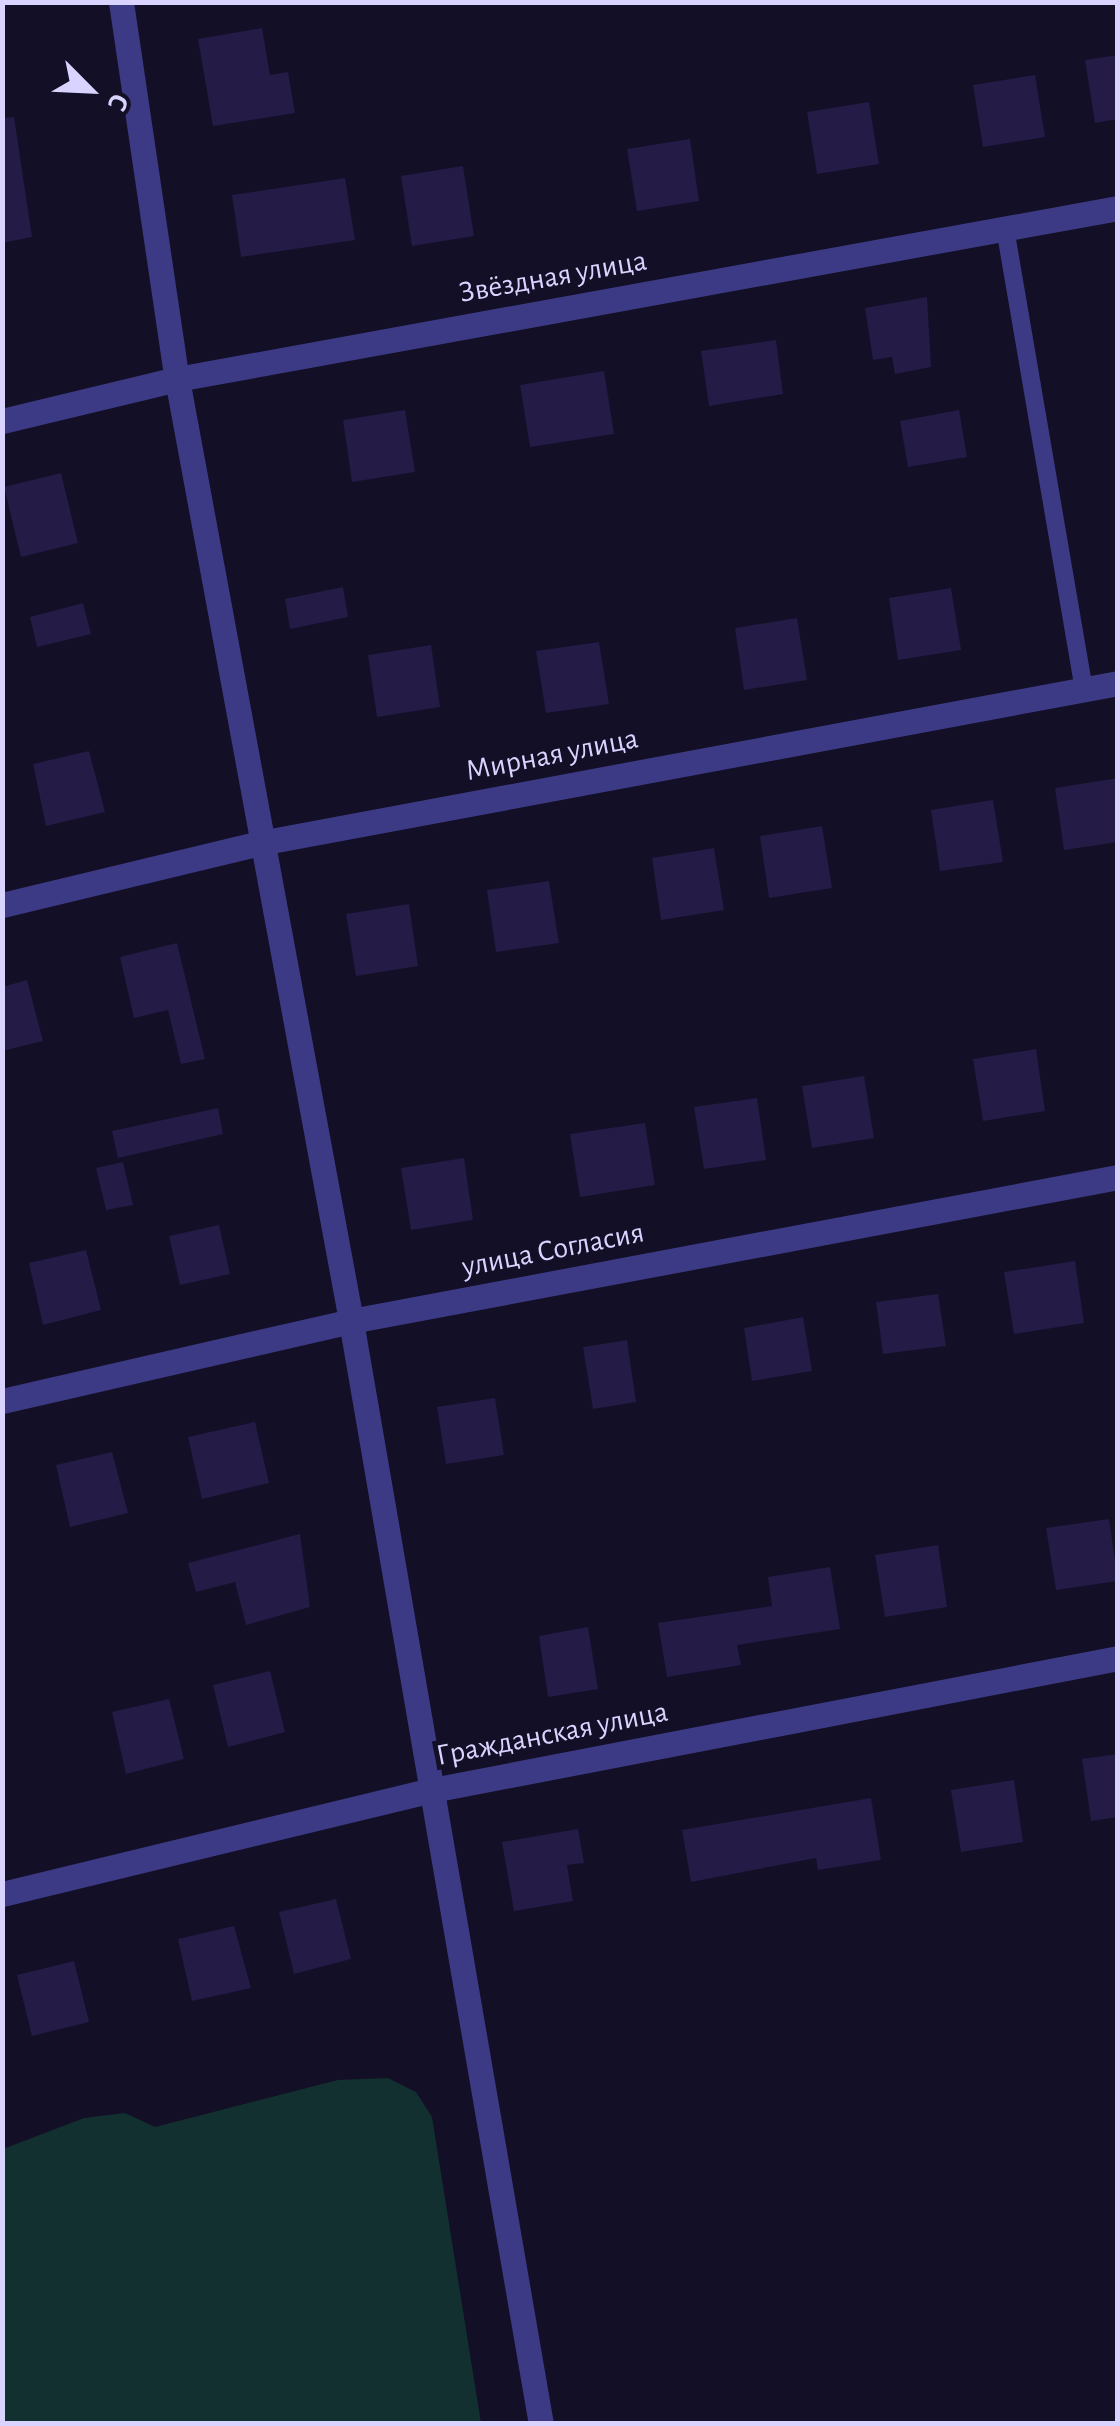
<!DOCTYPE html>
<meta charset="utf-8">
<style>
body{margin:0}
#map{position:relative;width:1120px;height:2426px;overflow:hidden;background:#130f26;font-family:"Alegreya Sans",sans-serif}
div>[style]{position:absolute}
.green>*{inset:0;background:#12302f}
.building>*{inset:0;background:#241b47}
.lane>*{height:18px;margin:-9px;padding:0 9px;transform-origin:9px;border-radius:9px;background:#3d3a85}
.street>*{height:25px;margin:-12.5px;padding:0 12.5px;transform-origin:12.5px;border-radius:12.5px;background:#3d3a85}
span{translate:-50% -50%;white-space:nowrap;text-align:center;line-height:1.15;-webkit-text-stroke:10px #130f26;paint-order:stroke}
.street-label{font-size:30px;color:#d9d4ff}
.frame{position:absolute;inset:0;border:5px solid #d9d4ff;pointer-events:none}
.north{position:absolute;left:40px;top:40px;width:100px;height:100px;-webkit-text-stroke:8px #130f26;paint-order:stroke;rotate:114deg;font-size:28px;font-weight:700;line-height:40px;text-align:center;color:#d9d4ff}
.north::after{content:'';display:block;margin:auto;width:35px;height:45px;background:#d9d4ff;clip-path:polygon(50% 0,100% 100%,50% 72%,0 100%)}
</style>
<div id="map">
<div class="green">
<div style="clip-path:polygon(388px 2078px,416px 2092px,432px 2117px,481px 2423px,3px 2423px,3px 2149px,84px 2118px,125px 2113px,155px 2127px,338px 2080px)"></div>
</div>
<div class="building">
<div style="clip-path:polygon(262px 28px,270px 75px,288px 72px,295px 113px,213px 126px,198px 39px)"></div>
<div style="clip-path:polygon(1118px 55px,1118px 119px,1095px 123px,1085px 60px)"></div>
<div style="clip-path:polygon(1035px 75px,1045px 137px,983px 147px,973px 85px)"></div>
<div style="clip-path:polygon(869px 102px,879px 164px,817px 174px,807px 112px)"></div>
<div style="clip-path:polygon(14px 117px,32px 237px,2px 243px,2px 118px)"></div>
<div style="clip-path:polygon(690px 139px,699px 201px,637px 211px,627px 149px)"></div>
<div style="clip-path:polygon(463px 166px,474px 236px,412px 246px,401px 176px)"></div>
<div style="clip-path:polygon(345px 178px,355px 240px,241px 257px,232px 195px)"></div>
<div style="clip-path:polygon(927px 297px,931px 367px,895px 374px,892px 357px,873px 360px,865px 308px)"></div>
<div style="clip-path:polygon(776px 340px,783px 394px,709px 406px,701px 351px)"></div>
<div style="clip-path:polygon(604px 371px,614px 434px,530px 447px,520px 385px)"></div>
<div style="clip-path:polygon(405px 410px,415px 472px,352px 482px,343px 420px)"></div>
<div style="clip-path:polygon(959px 410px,967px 457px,908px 467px,900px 421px)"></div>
<div style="clip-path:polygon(61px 473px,78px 543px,21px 557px,4px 487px)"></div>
<div style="clip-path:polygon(343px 587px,348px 617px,290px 629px,285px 599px)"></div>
<div style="clip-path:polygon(951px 588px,961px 650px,898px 660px,889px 598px)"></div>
<div style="clip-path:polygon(83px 603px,91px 634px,37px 647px,30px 617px)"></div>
<div style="clip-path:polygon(797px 618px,807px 680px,744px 690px,735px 628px)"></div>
<div style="clip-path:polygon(599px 642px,609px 704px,546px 713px,536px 651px)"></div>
<div style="clip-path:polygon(431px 645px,440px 707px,377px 717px,368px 655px)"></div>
<div style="clip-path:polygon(89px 751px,105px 812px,46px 826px,33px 764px)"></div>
<div style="clip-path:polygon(1118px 778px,1118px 842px,1064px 850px,1055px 788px)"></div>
<div style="clip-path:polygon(993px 800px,1003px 862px,940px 871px,931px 810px)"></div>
<div style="clip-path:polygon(822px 826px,832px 888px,769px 898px,760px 836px)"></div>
<div style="clip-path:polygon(714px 848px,724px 910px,661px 920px,652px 858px)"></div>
<div style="clip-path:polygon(549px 881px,559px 943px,496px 952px,487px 890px)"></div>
<div style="clip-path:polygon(409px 904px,418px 966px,356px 976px,346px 914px)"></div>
<div style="clip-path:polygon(177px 943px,205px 1059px,181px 1064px,168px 1010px,134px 1018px,120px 957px)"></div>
<div style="clip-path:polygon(27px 980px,43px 1041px,2px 1051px,2px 987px)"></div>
<div style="clip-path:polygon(1036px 1049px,1045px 1111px,983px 1121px,973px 1059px)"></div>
<div style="clip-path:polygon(864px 1076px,874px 1138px,812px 1148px,802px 1086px)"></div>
<div style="clip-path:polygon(757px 1098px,766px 1160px,704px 1169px,694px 1107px)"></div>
<div style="clip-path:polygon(218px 1108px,223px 1134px,118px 1158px,112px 1131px)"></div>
<div style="clip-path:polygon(645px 1123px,655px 1185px,580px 1197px,570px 1134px)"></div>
<div style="clip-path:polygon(464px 1158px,473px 1220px,411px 1230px,401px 1168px)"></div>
<div style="clip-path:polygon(123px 1162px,133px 1205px,106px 1210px,96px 1168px)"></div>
<div style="clip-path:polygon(219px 1225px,230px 1274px,180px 1285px,169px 1236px)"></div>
<div style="clip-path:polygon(86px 1250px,101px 1310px,43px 1325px,29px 1263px)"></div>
<div style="clip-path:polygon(1075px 1261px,1084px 1323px,1014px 1334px,1004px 1272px)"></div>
<div style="clip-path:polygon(938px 1294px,946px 1346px,883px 1354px,876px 1302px)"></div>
<div style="clip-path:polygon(803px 1317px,812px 1371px,752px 1381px,744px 1328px)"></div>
<div style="clip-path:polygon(627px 1340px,636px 1402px,593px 1409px,583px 1347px)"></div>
<div style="clip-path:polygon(495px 1398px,504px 1455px,446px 1464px,437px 1407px)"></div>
<div style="clip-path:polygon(255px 1422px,269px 1483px,202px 1499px,188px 1437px)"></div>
<div style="clip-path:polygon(112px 1452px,128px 1513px,70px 1527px,56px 1465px)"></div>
<div style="clip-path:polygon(1109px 1519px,1118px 1581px,1056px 1590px,1046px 1528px)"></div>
<div style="clip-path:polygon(300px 1534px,310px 1607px,246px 1625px,235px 1582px,196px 1592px,188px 1563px)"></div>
<div style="clip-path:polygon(938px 1545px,947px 1607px,885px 1617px,875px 1555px)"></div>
<div style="clip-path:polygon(830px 1567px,840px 1629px,737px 1645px,741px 1665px,667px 1677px,658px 1623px,772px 1606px,768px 1577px)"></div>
<div style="clip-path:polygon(588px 1627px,598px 1689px,548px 1697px,539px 1636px)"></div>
<div style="clip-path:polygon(270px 1671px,285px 1732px,228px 1747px,213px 1685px)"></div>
<div style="clip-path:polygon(169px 1699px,184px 1759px,126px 1774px,112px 1712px)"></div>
<div style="clip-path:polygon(1118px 1754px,1118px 1817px,1091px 1821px,1082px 1759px)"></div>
<div style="clip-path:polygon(1014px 1780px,1023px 1842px,961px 1852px,951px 1790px)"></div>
<div style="clip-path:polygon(871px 1798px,881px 1860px,818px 1870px,816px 1858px,691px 1882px,682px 1830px)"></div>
<div style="clip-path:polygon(578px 1829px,584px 1863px,567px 1865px,573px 1901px,514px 1911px,502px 1842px)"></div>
<div style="clip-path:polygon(336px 1899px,351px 1959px,294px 1974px,279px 1912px)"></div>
<div style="clip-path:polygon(234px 1926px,251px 1988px,192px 2001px,178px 1939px)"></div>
<div style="clip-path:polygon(74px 1961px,89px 2022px,32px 2036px,17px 1975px)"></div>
</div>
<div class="lane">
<div style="left:1005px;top:228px;width:467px;rotate:80.3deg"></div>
</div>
<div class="street">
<div style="left:121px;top:2px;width:381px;rotate:81.6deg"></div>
<div style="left:177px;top:379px;width:958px;rotate:79.53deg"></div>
<div style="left:351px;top:1321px;width:1119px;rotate:80.23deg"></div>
<div style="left:2px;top:421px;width:180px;rotate:-13.5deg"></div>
<div style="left:177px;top:379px;width:956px;rotate:-10.3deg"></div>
<div style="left:2px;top:905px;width:265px;rotate:-13.5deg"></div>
<div style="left:260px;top:843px;width:873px;rotate:-10.56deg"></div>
<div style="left:2px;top:1401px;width:358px;rotate:-12.9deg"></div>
<div style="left:351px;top:1321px;width:780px;rotate:-10.63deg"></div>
<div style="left:2px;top:1894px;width:437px;rotate:-13.6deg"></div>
<div style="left:427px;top:1791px;width:704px;rotate:-10.89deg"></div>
</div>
<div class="street-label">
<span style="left:553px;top:277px;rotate:-10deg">Звёздная улица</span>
<span style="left:552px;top:755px;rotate:-11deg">Мирная улица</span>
<span style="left:553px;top:1250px;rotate:-11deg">улица Согласия</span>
<span style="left:552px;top:1734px;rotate:-11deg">Гражданская улица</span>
</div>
<div class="frame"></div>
<div class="north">С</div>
</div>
